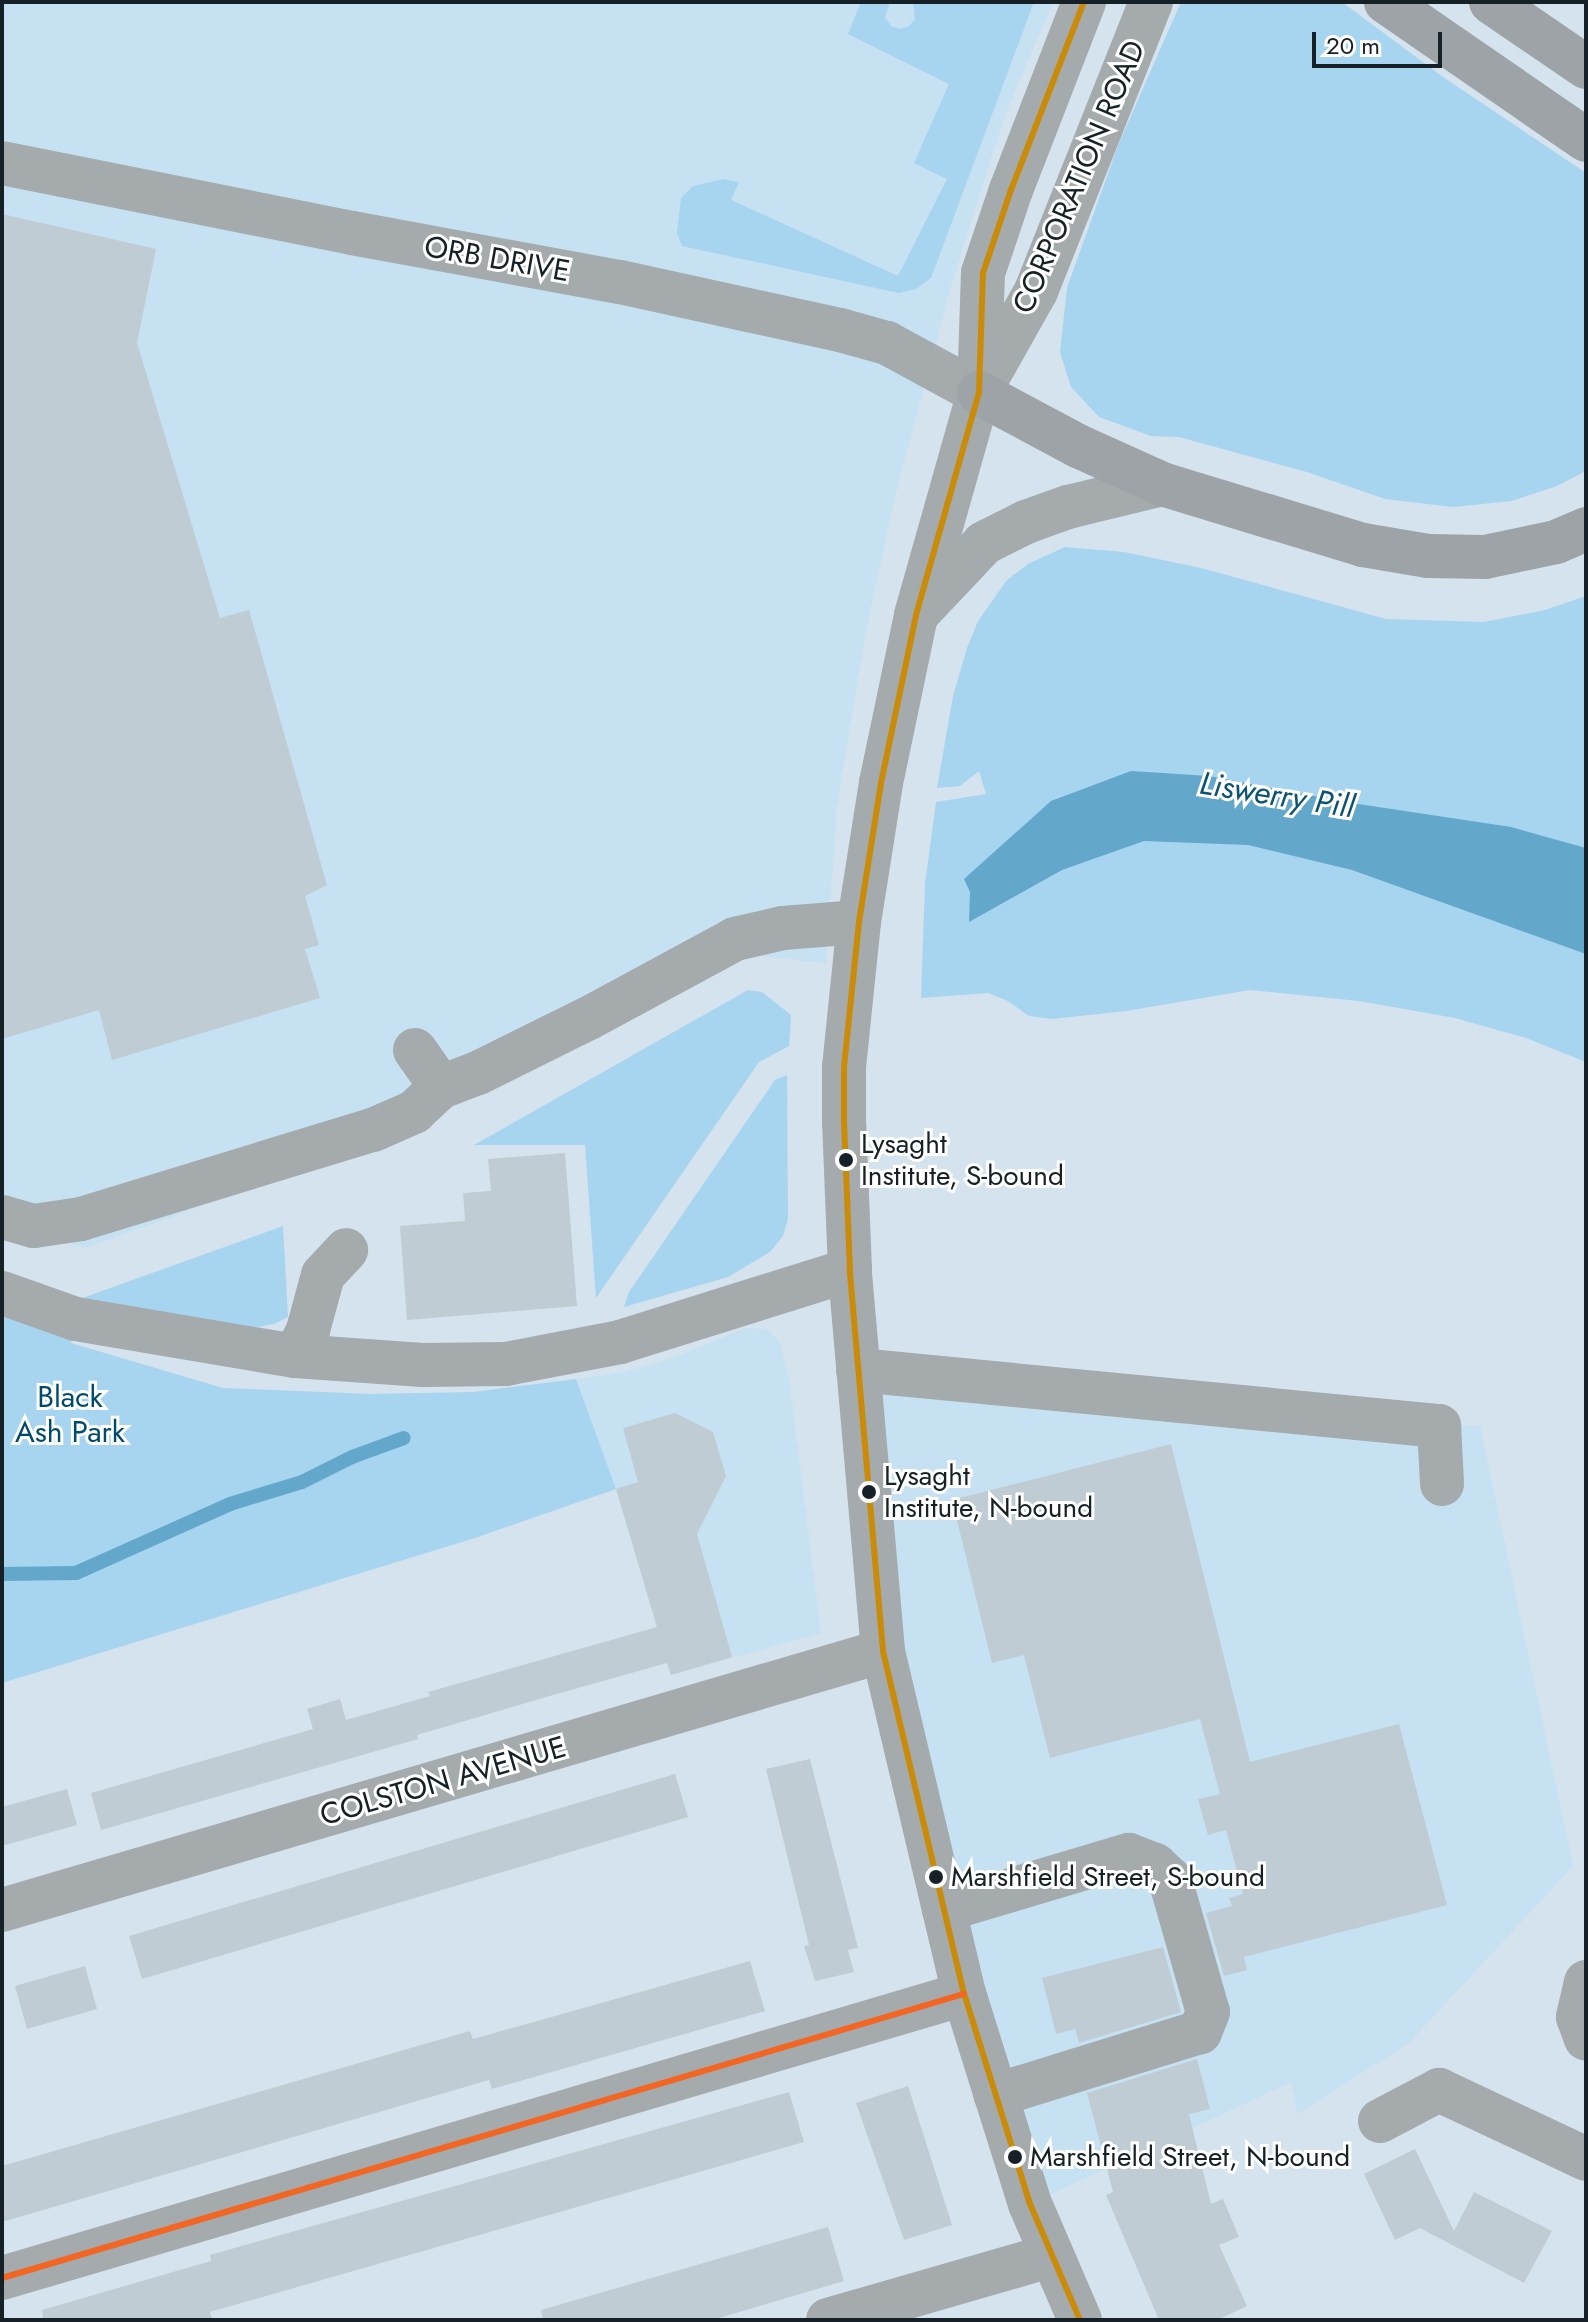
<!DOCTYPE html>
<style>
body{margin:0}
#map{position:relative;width:1588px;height:2322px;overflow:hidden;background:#d4e3ee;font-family:Jost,sans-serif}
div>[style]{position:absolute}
.built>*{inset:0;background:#c6e1f2}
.green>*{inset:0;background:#a7d4ef}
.water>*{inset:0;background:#63a8ca}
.stream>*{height:14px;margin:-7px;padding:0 7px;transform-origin:7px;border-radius:7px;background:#63a8ca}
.building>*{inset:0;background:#c0ccd3}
.minor>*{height:44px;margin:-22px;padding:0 22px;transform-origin:22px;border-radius:22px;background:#a5aaac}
.major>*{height:44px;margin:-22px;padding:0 22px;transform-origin:22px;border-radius:22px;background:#9da3a7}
.bus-1>*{height:6px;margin:-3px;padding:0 3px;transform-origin:3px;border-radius:3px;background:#ca8b08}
.bus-2>*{height:6px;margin:-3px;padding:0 3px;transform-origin:3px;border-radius:3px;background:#f26522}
.dots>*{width:22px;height:22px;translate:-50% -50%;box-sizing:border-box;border:4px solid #fff;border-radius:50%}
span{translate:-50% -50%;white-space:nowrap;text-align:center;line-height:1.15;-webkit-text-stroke:6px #fff;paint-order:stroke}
.bus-label{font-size:28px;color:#162127}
.left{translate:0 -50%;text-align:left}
.street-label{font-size:30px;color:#162127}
.park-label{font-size:30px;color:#004b6b}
.water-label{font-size:32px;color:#0c5373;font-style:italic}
.frame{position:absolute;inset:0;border:4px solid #162127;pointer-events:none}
.scale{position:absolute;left:1312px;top:32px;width:130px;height:36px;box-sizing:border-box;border:4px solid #162127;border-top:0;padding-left:10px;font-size:24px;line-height:28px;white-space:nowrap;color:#162127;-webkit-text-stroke:6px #fff;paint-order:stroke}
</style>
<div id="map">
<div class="built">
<div style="clip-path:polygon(2px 2px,1053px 2px,1005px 115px,953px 279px,896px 492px,866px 631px,837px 805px,826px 963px,728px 953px,467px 1100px,386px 1139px,86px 1248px,2px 1222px)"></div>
<div style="clip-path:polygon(746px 1328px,768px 1329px,780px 1343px,790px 1385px,821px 1633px,671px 1675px,616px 1489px,576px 1379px,625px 1372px,676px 1357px)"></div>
<div style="clip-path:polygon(858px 1370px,1439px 1426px,1480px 1426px,1573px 1866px,1409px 2043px,1297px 2114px,1291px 2082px,1030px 2204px,883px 1651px)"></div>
</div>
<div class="green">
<div style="clip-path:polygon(861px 2px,890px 2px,885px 17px,891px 26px,900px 29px,909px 26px,915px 19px,913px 2px,1034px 2px,931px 278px,916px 289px,899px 293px,682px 246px,677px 233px,681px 198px,693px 186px,723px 179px,739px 182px,731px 200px,898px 276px,947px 179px,914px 163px,949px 84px,848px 34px)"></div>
<div style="clip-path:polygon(1181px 2px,1342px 2px,1443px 77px,1586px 173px,1586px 471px,1557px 486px,1512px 501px,1453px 507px,1385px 499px,1307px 472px,1179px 437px,1151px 436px,1099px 417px,1071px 387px,1060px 352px,1067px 288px,1119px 143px)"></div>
<div style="clip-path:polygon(1065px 547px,1124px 552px,1201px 568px,1386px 619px,1484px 622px,1545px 610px,1586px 596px,1586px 1062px,1526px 1038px,1455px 1018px,1359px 1001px,1250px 990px,1126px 1011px,1052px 1019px,1029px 1016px,1008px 1001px,988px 993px,921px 998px,925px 884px,936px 802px,986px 794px,979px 771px,960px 786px,937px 788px,953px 696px,967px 648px,978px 621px,1007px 580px,1028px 564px)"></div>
<div style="clip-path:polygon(748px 990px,762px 992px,791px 1015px,789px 1046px,759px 1062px,596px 1298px,585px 1145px,474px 1145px)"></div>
<div style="clip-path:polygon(787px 1075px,788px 1219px,783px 1236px,770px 1252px,728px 1277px,624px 1307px,629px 1292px,775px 1080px)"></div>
<div style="clip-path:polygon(283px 1226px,288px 1317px,274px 1324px,252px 1328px,74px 1302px,71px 1343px,223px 1388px,370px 1394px,473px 1392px,576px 1379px,616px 1489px,475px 1538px,2px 1683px,2px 1278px,74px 1301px)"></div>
</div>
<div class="water">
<div style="clip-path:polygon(1131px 771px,1209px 776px,1345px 802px,1511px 827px,1586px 848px,1586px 954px,1352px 870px,1248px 845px,1144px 841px,1062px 870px,969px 922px,970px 892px,964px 879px,1051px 801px)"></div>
</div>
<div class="stream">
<div style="left:2px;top:1574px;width:74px;rotate:-0.8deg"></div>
<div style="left:76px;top:1573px;width:169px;rotate:-24.1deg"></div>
<div style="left:230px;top:1504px;width:75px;rotate:-17deg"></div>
<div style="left:302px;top:1482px;width:56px;rotate:-26.6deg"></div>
<div style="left:352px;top:1457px;width:55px;rotate:-20.1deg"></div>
</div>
<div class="building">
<div style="clip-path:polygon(2px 214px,156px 249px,137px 343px,220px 618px,249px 610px,327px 885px,305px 896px,319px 945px,305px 949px,320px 998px,112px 1060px,99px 1010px,2px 1039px)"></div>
<div style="clip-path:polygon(565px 1153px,577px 1306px,407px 1320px,400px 1226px,465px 1221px,463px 1193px,491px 1191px,488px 1159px)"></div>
<div style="clip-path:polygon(675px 1413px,713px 1432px,726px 1476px,697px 1534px,732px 1657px,671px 1675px,667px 1663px,553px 1695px,417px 1735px,418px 1739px,101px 1830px,91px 1793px,313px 1729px,307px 1709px,340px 1699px,346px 1720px,430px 1696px,428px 1692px,657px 1627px,616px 1489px,638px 1482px,623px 1428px)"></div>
<div style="clip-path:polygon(1171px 1444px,1250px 1762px,1399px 1724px,1447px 1905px,1244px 1957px,1247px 1970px,1224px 1976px,1206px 1913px,1232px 1906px,1229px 1898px,1243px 1894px,1226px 1830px,1208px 1835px,1198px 1799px,1220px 1794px,1200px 1719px,1050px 1758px,1024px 1655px,992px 1663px,952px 1500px)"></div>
<div style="clip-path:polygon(810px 1759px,858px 1948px,848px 1950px,854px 1972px,815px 1981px,804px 1946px,809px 1945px,766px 1769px)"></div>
<div style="clip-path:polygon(675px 1774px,688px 1817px,142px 1979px,129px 1936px)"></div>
<div style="clip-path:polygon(67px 1789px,77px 1825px,2px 1846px,2px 1807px)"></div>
<div style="clip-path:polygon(1163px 1947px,1181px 2012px,1079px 2043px,1075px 2029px,1056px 2034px,1042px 1978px)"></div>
<div style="clip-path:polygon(750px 1961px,765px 2011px,492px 2089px,489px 2080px,2px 2222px,2px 2166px,442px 2039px,470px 2031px,473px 2039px)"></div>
<div style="clip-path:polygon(85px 1966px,97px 2009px,27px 2029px,15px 1986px)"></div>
<div style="clip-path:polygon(1197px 2059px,1210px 2109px,1189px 2114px,1211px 2204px,1223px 2199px,1239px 2237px,1219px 2245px,1247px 2306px,1217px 2320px,1159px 2320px,1106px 2195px,1113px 2192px,1087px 2093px)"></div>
<div style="clip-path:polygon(908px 2086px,952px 2225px,904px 2240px,856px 2103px)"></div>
<div style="clip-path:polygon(789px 2092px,804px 2142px,210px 2312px,212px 2320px,43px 2320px,42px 2310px,211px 2261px,210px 2255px)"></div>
<div style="clip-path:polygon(1415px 2149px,1454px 2231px,1474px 2192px,1552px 2231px,1524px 2283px,1420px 2228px,1395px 2240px,1364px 2174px)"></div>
<div style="clip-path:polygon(828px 2227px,844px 2281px,712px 2320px,543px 2320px,541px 2310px)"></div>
</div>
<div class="minor">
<div style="left:2px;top:163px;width:357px;rotate:11.3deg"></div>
<div style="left:352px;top:233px;width:272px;rotate:10.4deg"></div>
<div style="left:620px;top:282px;width:225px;rotate:12.3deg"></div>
<div style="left:840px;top:330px;width:49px;rotate:15.5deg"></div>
<div style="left:887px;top:343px;width:105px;rotate:28.5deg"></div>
<div style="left:982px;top:387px;width:110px;rotate:-60.6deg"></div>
<div style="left:1036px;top:291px;width:311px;rotate:-68.3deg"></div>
<div style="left:920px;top:611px;width:93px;rotate:-46.7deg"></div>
<div style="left:984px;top:543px;width:47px;rotate:-26.6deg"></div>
<div style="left:1026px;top:522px;width:45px;rotate:-19.7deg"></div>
<div style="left:1068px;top:507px;width:97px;rotate:-13.7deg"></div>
<div style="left:415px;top:1050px;width:45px;rotate:54.9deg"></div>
<div style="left:2px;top:1217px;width:33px;rotate:16deg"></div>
<div style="left:34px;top:1226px;width:48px;rotate:-8.5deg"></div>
<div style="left:81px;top:1219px;width:305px;rotate:-17deg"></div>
<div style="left:373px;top:1130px;width:45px;rotate:-23.7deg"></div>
<div style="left:414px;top:1112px;width:37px;rotate:-43deg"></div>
<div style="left:441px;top:1087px;width:40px;rotate:-21deg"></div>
<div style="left:478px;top:1073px;width:124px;rotate:-26.4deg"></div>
<div style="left:589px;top:1018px;width:166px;rotate:-28.4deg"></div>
<div style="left:735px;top:939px;width:49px;rotate:-12.9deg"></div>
<div style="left:783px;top:928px;width:76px;rotate:-4.5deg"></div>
<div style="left:2px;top:1293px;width:78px;rotate:19.4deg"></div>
<div style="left:76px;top:1319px;width:222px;rotate:9.6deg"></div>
<div style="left:295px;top:1356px;width:128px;rotate:4deg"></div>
<div style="left:423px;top:1365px;width:83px;rotate:-0.7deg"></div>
<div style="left:506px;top:1364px;width:116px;rotate:-10.9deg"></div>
<div style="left:620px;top:1342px;width:241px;rotate:-17.4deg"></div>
<div style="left:295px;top:1356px;width:29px;rotate:-63deg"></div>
<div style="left:308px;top:1330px;width:57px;rotate:-74.7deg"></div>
<div style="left:323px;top:1275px;width:34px;rotate:-47deg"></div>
<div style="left:858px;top:1370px;width:584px;rotate:5.51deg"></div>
<div style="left:1439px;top:1426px;width:58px;rotate:87deg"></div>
<div style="left:2px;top:1910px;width:918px;rotate:-16.38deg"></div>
<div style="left:944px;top:1910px;width:193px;rotate:-16.6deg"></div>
<div style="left:1129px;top:1855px;width:28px;rotate:21deg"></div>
<div style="left:1155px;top:1865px;width:21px;rotate:43deg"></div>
<div style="left:1170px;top:1879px;width:138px;rotate:74.1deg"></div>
<div style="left:1208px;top:2012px;width:22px;rotate:112deg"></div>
<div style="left:1200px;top:2032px;width:214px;rotate:162.8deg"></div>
<div style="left:1586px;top:1982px;width:36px;rotate:103deg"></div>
<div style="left:1578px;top:2017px;width:23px;rotate:70deg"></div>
<div style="left:1380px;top:2121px;width:67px;rotate:-27.7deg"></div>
<div style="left:1439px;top:2090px;width:162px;rotate:25.1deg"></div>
<div style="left:2px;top:2278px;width:1003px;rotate:-16.45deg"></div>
<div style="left:828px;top:2320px;width:231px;rotate:-16.1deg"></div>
<div style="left:1080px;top:2320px;width:126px;rotate:-113.3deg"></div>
<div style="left:1030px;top:2204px;width:220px;rotate:-107.4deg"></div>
<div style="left:964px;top:1994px;width:352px;rotate:-103.3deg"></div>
<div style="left:883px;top:1651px;width:382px;rotate:-95deg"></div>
<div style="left:850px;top:1270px;width:147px;rotate:-92.3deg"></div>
<div style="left:844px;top:1123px;width:56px;rotate:-90deg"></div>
<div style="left:844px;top:1067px;width:146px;rotate:-84.1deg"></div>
<div style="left:859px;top:922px;width:141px;rotate:-81deg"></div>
<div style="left:881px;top:783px;width:172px;rotate:-78.2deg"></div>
<div style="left:916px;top:615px;width:231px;rotate:-74.2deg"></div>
<div style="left:979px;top:393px;width:120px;rotate:-88.1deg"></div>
<div style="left:983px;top:273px;width:88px;rotate:-71.4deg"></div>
<div style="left:1011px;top:190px;width:202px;rotate:-68.8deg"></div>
</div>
<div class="major">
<div style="left:1386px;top:2px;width:243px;rotate:34.6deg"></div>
<div style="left:1491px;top:2px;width:115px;rotate:34.4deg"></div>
<div style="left:979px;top:393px;width:112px;rotate:28.2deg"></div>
<div style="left:1078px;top:446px;width:92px;rotate:24.3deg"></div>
<div style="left:1162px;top:484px;width:210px;rotate:16.9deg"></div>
<div style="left:1363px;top:545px;width:66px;rotate:9.6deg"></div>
<div style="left:1428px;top:556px;width:57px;rotate:1deg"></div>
<div style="left:1485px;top:557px;width:73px;rotate:-11.9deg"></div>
<div style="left:1556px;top:542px;width:33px;rotate:-23deg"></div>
</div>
<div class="bus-1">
<div style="left:1080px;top:2320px;width:126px;rotate:-113.3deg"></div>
<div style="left:1030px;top:2204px;width:220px;rotate:-107.4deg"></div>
<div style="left:964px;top:1994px;width:352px;rotate:-103.3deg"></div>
<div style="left:883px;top:1651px;width:382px;rotate:-95deg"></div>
<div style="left:850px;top:1270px;width:147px;rotate:-92.3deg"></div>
<div style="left:844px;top:1123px;width:56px;rotate:-90deg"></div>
<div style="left:844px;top:1067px;width:146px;rotate:-84.1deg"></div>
<div style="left:859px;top:922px;width:141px;rotate:-81deg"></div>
<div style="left:881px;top:783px;width:172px;rotate:-78.2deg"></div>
<div style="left:916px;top:615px;width:231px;rotate:-74.2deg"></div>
<div style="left:979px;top:393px;width:120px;rotate:-88.1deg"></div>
<div style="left:983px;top:273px;width:88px;rotate:-71.4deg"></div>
<div style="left:1011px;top:190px;width:202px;rotate:-68.8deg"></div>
</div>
<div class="bus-2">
<div style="left:2px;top:2278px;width:1003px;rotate:-16.45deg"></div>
</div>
<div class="dots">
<div style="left:846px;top:1160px;background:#162127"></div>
<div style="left:869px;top:1492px;background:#162127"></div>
<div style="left:936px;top:1877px;background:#162127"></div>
<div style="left:1015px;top:2157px;background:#162127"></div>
</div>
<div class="bus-label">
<span class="left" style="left:861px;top:1160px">Lysaght<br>Institute, S-bound</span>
<span class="left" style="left:884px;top:1492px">Lysaght<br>Institute, N-bound</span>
<span class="left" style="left:951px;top:1877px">Marshfield Street, S-bound</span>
<span class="left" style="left:1030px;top:2157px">Marshfield Street, N-bound</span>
</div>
<div class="street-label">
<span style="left:1079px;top:177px;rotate:-67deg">CORPORATION ROAD</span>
<span style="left:497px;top:259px;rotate:10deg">ORB DRIVE</span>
<span style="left:443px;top:1781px;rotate:-16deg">COLSTON AVENUE</span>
</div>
<div class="park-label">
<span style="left:70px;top:1414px">Black<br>Ash Park</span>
</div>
<div class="water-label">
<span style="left:1277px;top:795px;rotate:9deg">Liswerry Pill</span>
</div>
<div class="frame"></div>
<div class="scale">20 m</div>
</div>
